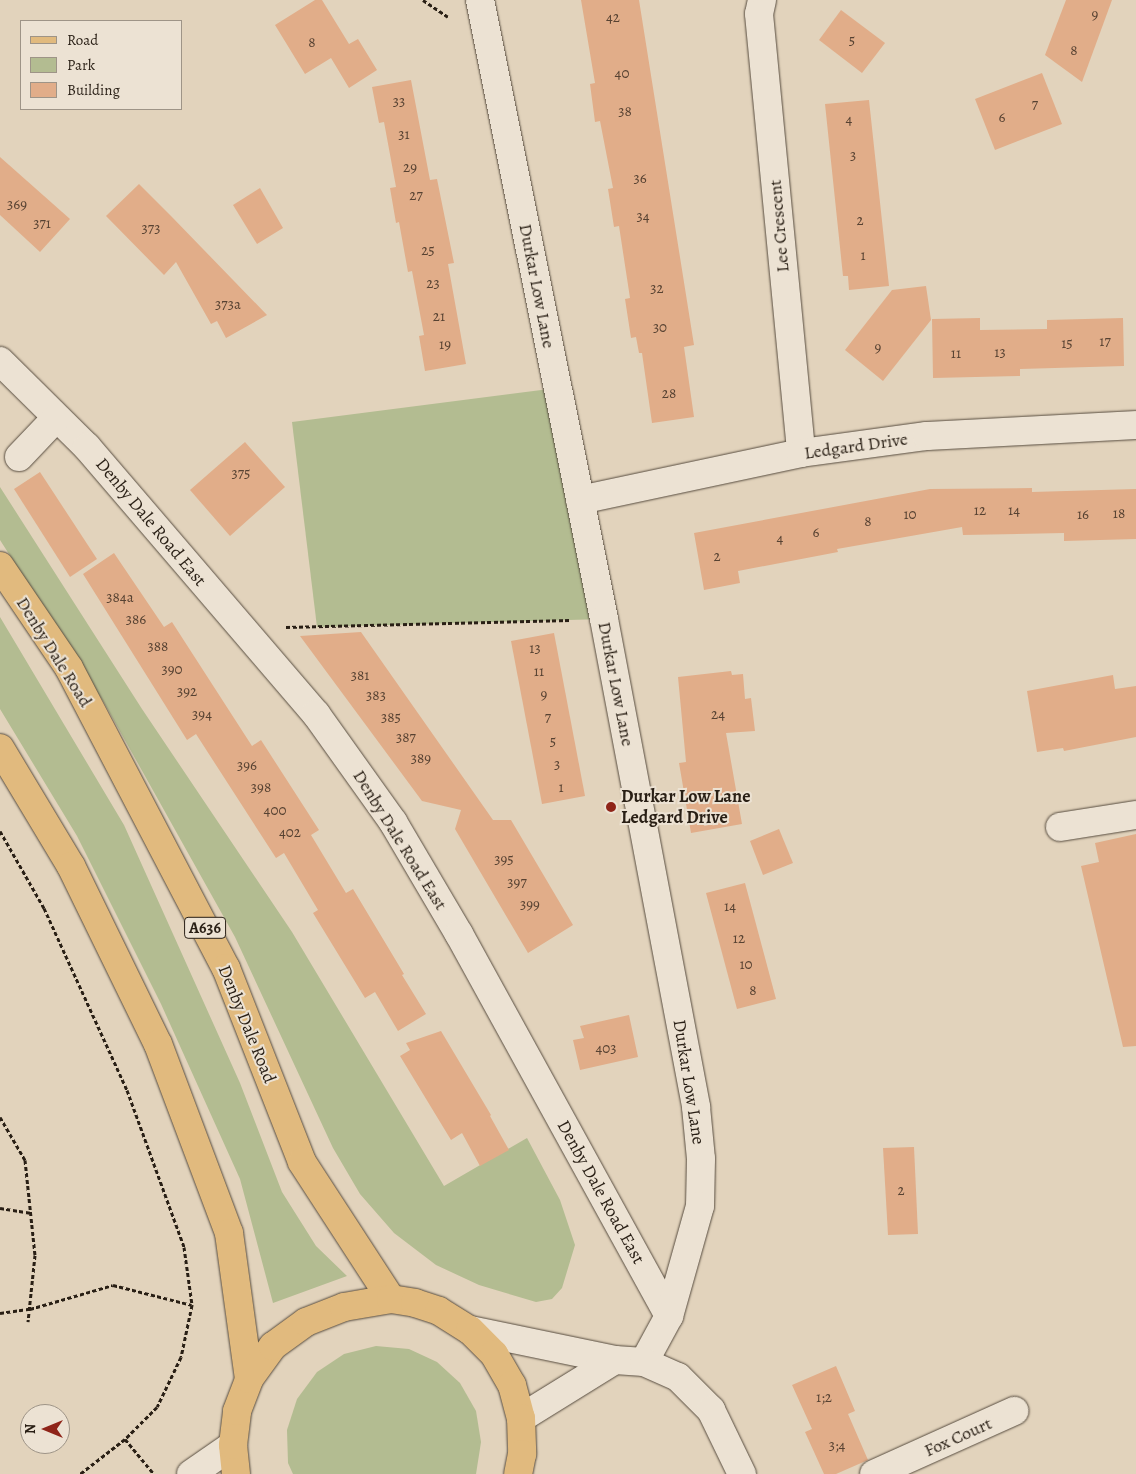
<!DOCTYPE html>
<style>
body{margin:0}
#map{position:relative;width:1136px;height:1474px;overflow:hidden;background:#e2d3bc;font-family:Alegreya,serif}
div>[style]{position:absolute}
.green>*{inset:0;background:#b3bc91}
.building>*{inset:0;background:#e1ad89}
.path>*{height:3px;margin-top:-1.5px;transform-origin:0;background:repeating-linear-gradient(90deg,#291f15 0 4px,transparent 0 6.5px)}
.roads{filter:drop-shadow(0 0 1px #574c3f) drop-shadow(0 0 1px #574c3f)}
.minor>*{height:28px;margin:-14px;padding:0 14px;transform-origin:14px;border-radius:14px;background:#ece2d3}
.tertiary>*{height:28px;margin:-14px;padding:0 14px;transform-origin:14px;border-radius:14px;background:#ece2d3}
.primary>*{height:28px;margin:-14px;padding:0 14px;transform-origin:14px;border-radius:14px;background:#e1ba7e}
.dots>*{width:14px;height:14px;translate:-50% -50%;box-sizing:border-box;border:2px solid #ece2d3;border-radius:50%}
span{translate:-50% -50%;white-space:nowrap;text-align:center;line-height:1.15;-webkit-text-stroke:4px #ece2d3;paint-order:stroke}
.number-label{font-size:15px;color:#574232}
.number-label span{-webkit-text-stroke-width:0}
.shield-label span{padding:1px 4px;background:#ece2d3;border:1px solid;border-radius:4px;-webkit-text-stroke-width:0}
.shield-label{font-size:16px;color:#291f15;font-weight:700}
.street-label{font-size:18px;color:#291f15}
.poi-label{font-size:18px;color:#291f15;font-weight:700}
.left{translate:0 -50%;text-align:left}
.legend{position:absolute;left:20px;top:20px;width:162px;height:90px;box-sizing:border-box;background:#ece2d3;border:1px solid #9e9487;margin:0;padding:6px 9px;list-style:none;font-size:15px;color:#291f15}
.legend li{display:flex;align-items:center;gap:10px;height:25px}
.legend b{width:25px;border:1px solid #9e9487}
.north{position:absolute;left:20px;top:1404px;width:50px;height:50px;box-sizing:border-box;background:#ece2d3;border:1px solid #9e9487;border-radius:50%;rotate:270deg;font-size:14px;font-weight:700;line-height:20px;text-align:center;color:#291f15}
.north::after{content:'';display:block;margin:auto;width:18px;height:22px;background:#8f2418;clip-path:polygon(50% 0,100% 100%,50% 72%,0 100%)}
</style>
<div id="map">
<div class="green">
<div style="clip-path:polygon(557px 388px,604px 619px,317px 627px,292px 422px)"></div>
<div style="clip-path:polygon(0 487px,142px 709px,292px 932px,444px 1186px,527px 1138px,560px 1200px,575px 1245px,562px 1288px,552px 1299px,536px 1302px,479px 1285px,436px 1265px,394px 1233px,360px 1194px,333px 1148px,235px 937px,103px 701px,0 540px)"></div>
<div style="clip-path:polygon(0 617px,124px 825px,240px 1083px,282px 1192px,316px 1246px,347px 1276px,273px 1303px,240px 1179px,161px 1004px,77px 836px,0 709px)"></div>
<div style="clip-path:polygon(376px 1346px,409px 1349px,437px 1362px,460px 1383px,476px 1411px,481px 1442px,476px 1474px,293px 1474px,288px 1463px,287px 1430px,297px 1399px,317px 1372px,344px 1354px)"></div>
</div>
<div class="building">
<div style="clip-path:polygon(315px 0,322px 0,349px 44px,358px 39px,377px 70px,349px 88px,331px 58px,305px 74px,275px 25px)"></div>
<div style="clip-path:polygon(581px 0,639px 0,694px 345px,684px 347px,694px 417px,652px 423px,642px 353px,639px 353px,636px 337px,631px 338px,625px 299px,630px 298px,619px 226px,614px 227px,608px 189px,613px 188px,600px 121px,595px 122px,590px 84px,595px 83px)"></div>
<div style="clip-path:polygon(1066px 0,1112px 0,1082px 82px,1045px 55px)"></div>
<div style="clip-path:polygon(841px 10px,885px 43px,862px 73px,819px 40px)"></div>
<div style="clip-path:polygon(1042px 73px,1062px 124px,995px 150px,975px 99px)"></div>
<div style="clip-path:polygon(411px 80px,430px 180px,437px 179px,454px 263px,448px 264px,466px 364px,425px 371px,419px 336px,424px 335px,412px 271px,408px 272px,399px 222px,396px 223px,390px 188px,396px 187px,384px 122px,379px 123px,372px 87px)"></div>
<div style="clip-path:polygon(869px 100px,889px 286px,849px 290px,848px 276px,843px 276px,825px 104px)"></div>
<div style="clip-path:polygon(0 157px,70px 219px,40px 252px,0 215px)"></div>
<div style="clip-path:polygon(139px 184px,171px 216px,267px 315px,226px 338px,217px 321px,211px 324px,176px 262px,164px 275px,106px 216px)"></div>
<div style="clip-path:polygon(260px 188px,283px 228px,257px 244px,233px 205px)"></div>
<div style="clip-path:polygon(926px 286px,931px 320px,883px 381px,845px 350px,892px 290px)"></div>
<div style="clip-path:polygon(980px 318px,980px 330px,1047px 329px,1047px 320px,1123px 318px,1124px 366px,1020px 369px,1020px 376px,933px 378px,932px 319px)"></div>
<div style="clip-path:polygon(245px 442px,285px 487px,230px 536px,190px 490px)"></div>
<div style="clip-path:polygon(40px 472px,97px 559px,70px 577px,14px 489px)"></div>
<div style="clip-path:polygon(1032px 488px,1032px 492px,1136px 489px,1136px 539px,1064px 541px,1064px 533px,963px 535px,962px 527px,837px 549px,838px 552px,738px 571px,740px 583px,704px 590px,694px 533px,930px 489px)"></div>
<div style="clip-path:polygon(114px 553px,164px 627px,172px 622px,252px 746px,261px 740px,319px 830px,311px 835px,346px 893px,353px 889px,404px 974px,402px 975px,426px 1014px,398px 1031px,375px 992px,365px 998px,313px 913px,318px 910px,284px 853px,276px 858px,196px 734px,187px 740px,83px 574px)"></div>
<div style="clip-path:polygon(361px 632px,493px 820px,511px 820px,573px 925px,528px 953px,455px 829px,461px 810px,422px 801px,300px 636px)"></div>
<div style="clip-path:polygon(554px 633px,585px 796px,542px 804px,511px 641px)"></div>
<div style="clip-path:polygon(731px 671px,732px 675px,743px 674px,745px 699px,751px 698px,755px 731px,726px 733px,742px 824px,691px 833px,679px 763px,686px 762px,678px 677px)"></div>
<div style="clip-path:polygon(1113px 675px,1115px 689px,1136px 686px,1136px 737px,1064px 751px,1063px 748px,1037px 752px,1027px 691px)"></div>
<div style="clip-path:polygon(779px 829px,793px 863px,763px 875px,750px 841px)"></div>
<div style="clip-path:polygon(1136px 834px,1136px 1046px,1123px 1047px,1081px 866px,1099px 862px,1095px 843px)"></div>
<div style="clip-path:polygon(745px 883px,776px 999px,737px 1009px,706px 893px)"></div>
<div style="clip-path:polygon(629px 1015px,638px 1057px,580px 1070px,573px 1040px,584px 1038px,580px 1026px)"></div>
<div style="clip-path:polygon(441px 1031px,491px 1115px,490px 1116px,509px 1150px,480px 1166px,462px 1133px,451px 1140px,400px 1056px,410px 1050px,406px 1043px)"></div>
<div style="clip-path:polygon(914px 1147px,918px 1234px,888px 1235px,883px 1148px)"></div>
<div style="clip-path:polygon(836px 1366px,855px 1411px,848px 1414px,868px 1460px,836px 1474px,824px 1474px,805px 1432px,812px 1429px,792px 1385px)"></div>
</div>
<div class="path">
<div style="left:423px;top:0;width:30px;rotate:34deg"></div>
<div style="left:286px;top:627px;width:284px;rotate:-1.4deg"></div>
<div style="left:0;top:831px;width:89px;rotate:60.3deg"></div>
<div style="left:44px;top:908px;width:200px;rotate:65.5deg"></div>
<div style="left:127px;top:1090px;width:167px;rotate:70deg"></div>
<div style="left:184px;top:1247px;width:59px;rotate:82.1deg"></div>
<div style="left:192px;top:1305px;width:53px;rotate:101.9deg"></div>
<div style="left:181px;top:1357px;width:55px;rotate:115.6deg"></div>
<div style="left:157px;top:1407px;width:45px;rotate:135deg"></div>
<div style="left:125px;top:1439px;width:57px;rotate:142.1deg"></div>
<div style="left:0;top:1117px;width:50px;rotate:59.8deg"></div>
<div style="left:25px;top:1160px;width:96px;rotate:84deg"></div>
<div style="left:35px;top:1255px;width:67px;rotate:96deg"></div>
<div style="left:0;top:1208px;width:32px;rotate:9deg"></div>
<div style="left:0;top:1313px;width:30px;rotate:-8deg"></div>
<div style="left:30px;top:1309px;width:86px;rotate:-16.1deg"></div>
<div style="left:113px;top:1285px;width:81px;rotate:14.2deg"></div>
<div style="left:125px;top:1439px;width:45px;rotate:50.4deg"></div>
</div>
<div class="roads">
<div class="minor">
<div style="left:762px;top:0;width:14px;rotate:102deg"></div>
<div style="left:759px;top:14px;width:441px;rotate:84.5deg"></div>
<div style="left:0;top:361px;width:122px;rotate:44.7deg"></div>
<div style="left:87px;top:447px;width:352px;rotate:49.4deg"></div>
<div style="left:316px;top:714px;width:133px;rotate:54.5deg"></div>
<div style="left:393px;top:822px;width:130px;rotate:59.5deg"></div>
<div style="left:459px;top:934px;width:436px;rotate:61.2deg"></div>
<div style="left:19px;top:457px;width:54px;rotate:-46.5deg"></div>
<div style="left:580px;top:500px;width:226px;rotate:-12deg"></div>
<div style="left:801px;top:453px;width:127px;rotate:-7.7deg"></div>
<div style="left:927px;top:436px;width:209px;rotate:-3deg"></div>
<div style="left:1060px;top:827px;width:77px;rotate:-9deg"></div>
<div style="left:874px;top:1474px;width:154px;rotate:-24.2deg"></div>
</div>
<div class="tertiary">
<div style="left:480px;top:0;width:631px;rotate:78.67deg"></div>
<div style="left:604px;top:619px;width:497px;rotate:79.3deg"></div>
<div style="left:696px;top:1107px;width:52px;rotate:84.5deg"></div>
<div style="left:701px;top:1159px;width:47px;rotate:91.2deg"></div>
<div style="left:700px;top:1206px;width:114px;rotate:105.7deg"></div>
<div style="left:669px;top:1316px;width:52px;rotate:118.5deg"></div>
<div style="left:470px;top:1330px;width:148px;rotate:11.7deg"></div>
<div style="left:615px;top:1360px;width:29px;rotate:4deg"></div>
<div style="left:644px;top:1362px;width:37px;rotate:24deg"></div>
<div style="left:678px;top:1377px;width:47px;rotate:45deg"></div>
<div style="left:711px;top:1410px;width:71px;rotate:64.2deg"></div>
<div style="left:521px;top:1418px;width:110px;rotate:-31.7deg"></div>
<div style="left:191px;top:1474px;width:51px;rotate:-34.6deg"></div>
</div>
<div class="primary">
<div style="left:0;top:566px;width:123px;rotate:55.9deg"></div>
<div style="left:69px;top:668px;width:339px;rotate:62.4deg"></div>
<div style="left:226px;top:968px;width:208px;rotate:68.6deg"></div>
<div style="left:302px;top:1162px;width:163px;rotate:57deg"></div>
<div style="left:0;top:748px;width:138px;rotate:59deg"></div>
<div style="left:71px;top:866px;width:198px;rotate:64deg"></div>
<div style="left:158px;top:1044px;width:202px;rotate:69.4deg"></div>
<div style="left:229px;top:1233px;width:147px;rotate:82.2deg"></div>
<div style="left:236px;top:1474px;width:29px;rotate:-96deg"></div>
<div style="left:233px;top:1445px;width:34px;rotate:-83deg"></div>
<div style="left:237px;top:1411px;width:34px;rotate:-69deg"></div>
<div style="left:249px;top:1379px;width:41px;rotate:-54deg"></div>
<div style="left:273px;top:1346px;width:41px;rotate:-36deg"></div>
<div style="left:306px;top:1322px;width:41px;rotate:-21.5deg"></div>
<div style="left:344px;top:1307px;width:48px;rotate:-9.7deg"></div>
<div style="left:391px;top:1299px;width:24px;rotate:9deg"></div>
<div style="left:415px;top:1303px;width:25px;rotate:18deg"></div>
<div style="left:439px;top:1311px;width:36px;rotate:32deg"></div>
<div style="left:470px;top:1330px;width:34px;rotate:45deg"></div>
<div style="left:494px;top:1354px;width:36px;rotate:60deg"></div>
<div style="left:512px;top:1385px;width:34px;rotate:75deg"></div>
<div style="left:521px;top:1418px;width:36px;rotate:88deg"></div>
<div style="left:522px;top:1454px;width:20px;rotate:101deg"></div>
</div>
</div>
<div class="dots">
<div style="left:611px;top:807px;background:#8f2418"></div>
</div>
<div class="number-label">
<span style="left:1095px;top:15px">9</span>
<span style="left:613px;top:18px">42</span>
<span style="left:852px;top:41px">5</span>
<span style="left:312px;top:43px">8</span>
<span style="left:1074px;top:51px">8</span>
<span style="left:622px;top:74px">40</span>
<span style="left:399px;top:102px">33</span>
<span style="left:1035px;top:105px">7</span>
<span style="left:625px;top:112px">38</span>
<span style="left:1002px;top:118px">6</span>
<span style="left:849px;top:120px">4</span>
<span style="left:404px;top:135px">31</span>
<span style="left:853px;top:156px">3</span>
<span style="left:410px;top:168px">29</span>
<span style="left:640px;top:179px">36</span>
<span style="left:416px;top:196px">27</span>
<span style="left:17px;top:205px">369</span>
<span style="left:643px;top:217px">34</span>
<span style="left:860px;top:221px">2</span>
<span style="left:42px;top:224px">371</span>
<span style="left:151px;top:229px">373</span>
<span style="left:428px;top:251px">25</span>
<span style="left:863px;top:256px">1</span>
<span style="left:433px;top:284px">23</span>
<span style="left:657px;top:289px">32</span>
<span style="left:228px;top:305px">373a</span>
<span style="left:439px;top:317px">21</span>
<span style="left:660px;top:328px">30</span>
<span style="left:1105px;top:342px">17</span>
<span style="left:1067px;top:344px">15</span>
<span style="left:445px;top:345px">19</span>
<span style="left:878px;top:348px">9</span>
<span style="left:1000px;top:353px">13</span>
<span style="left:956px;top:354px">11</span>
<span style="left:669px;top:394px">28</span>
<span style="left:241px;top:474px">375</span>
<span style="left:980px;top:511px">12</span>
<span style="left:1014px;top:511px">14</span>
<span style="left:1119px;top:514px">18</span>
<span style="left:910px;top:515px">10</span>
<span style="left:1083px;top:515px">16</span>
<span style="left:868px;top:522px">8</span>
<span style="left:816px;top:533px">6</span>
<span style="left:780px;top:539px">4</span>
<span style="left:717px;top:557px">2</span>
<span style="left:120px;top:598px">384a</span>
<span style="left:136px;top:620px">386</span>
<span style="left:158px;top:647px">388</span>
<span style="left:535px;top:649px">13</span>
<span style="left:172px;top:670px">390</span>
<span style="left:539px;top:672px">11</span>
<span style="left:360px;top:676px">381</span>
<span style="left:187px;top:692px">392</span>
<span style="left:544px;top:695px">9</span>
<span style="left:376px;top:696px">383</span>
<span style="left:202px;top:715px">394</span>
<span style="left:718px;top:715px">24</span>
<span style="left:391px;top:718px">385</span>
<span style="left:548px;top:718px">7</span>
<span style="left:406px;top:738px">387</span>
<span style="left:553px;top:742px">5</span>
<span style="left:421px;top:759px">389</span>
<span style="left:557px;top:765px">3</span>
<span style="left:247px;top:766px">396</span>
<span style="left:261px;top:788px">398</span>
<span style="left:561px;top:788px">1</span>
<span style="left:275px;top:811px">400</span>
<span style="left:290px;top:833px">402</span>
<span style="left:504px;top:860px">395</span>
<span style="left:517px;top:883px">397</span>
<span style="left:530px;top:905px">399</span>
<span style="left:730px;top:907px">14</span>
<span style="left:739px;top:939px">12</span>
<span style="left:746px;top:965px">10</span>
<span style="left:753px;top:991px">8</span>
<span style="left:606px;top:1049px">403</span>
<span style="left:901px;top:1191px">2</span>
<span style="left:824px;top:1398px">1;2</span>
<span style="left:837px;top:1446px">3;4</span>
</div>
<div class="shield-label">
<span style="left:205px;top:928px">A636</span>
</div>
<div class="street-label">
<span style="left:779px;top:226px;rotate:-95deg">Lee Crescent</span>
<span style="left:537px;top:286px;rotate:79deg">Durkar Low Lane</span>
<span style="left:856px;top:446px;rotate:-8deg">Ledgard Drive</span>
<span style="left:151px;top:522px;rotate:50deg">Denby Dale Road East</span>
<span style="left:54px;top:652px;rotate:58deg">Denby Dale Road</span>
<span style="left:616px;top:684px;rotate:79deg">Durkar Low Lane</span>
<span style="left:400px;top:840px;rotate:58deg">Denby Dale Road East</span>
<span style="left:247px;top:1024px;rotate:68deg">Denby Dale Road</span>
<span style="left:689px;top:1082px;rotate:81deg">Durkar Low Lane</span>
<span style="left:601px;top:1192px;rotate:61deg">Denby Dale Road East</span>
<span style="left:958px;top:1437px;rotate:-24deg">Fox Court</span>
</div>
<div class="poi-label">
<span class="left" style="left:621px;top:807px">Durkar Low Lane<br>Ledgard Drive</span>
</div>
<ul class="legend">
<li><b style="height:6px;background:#e1ba7e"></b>Road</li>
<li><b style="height:14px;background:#b3bc91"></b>Park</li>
<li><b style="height:14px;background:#e1ad89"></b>Building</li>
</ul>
<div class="north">N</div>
</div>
